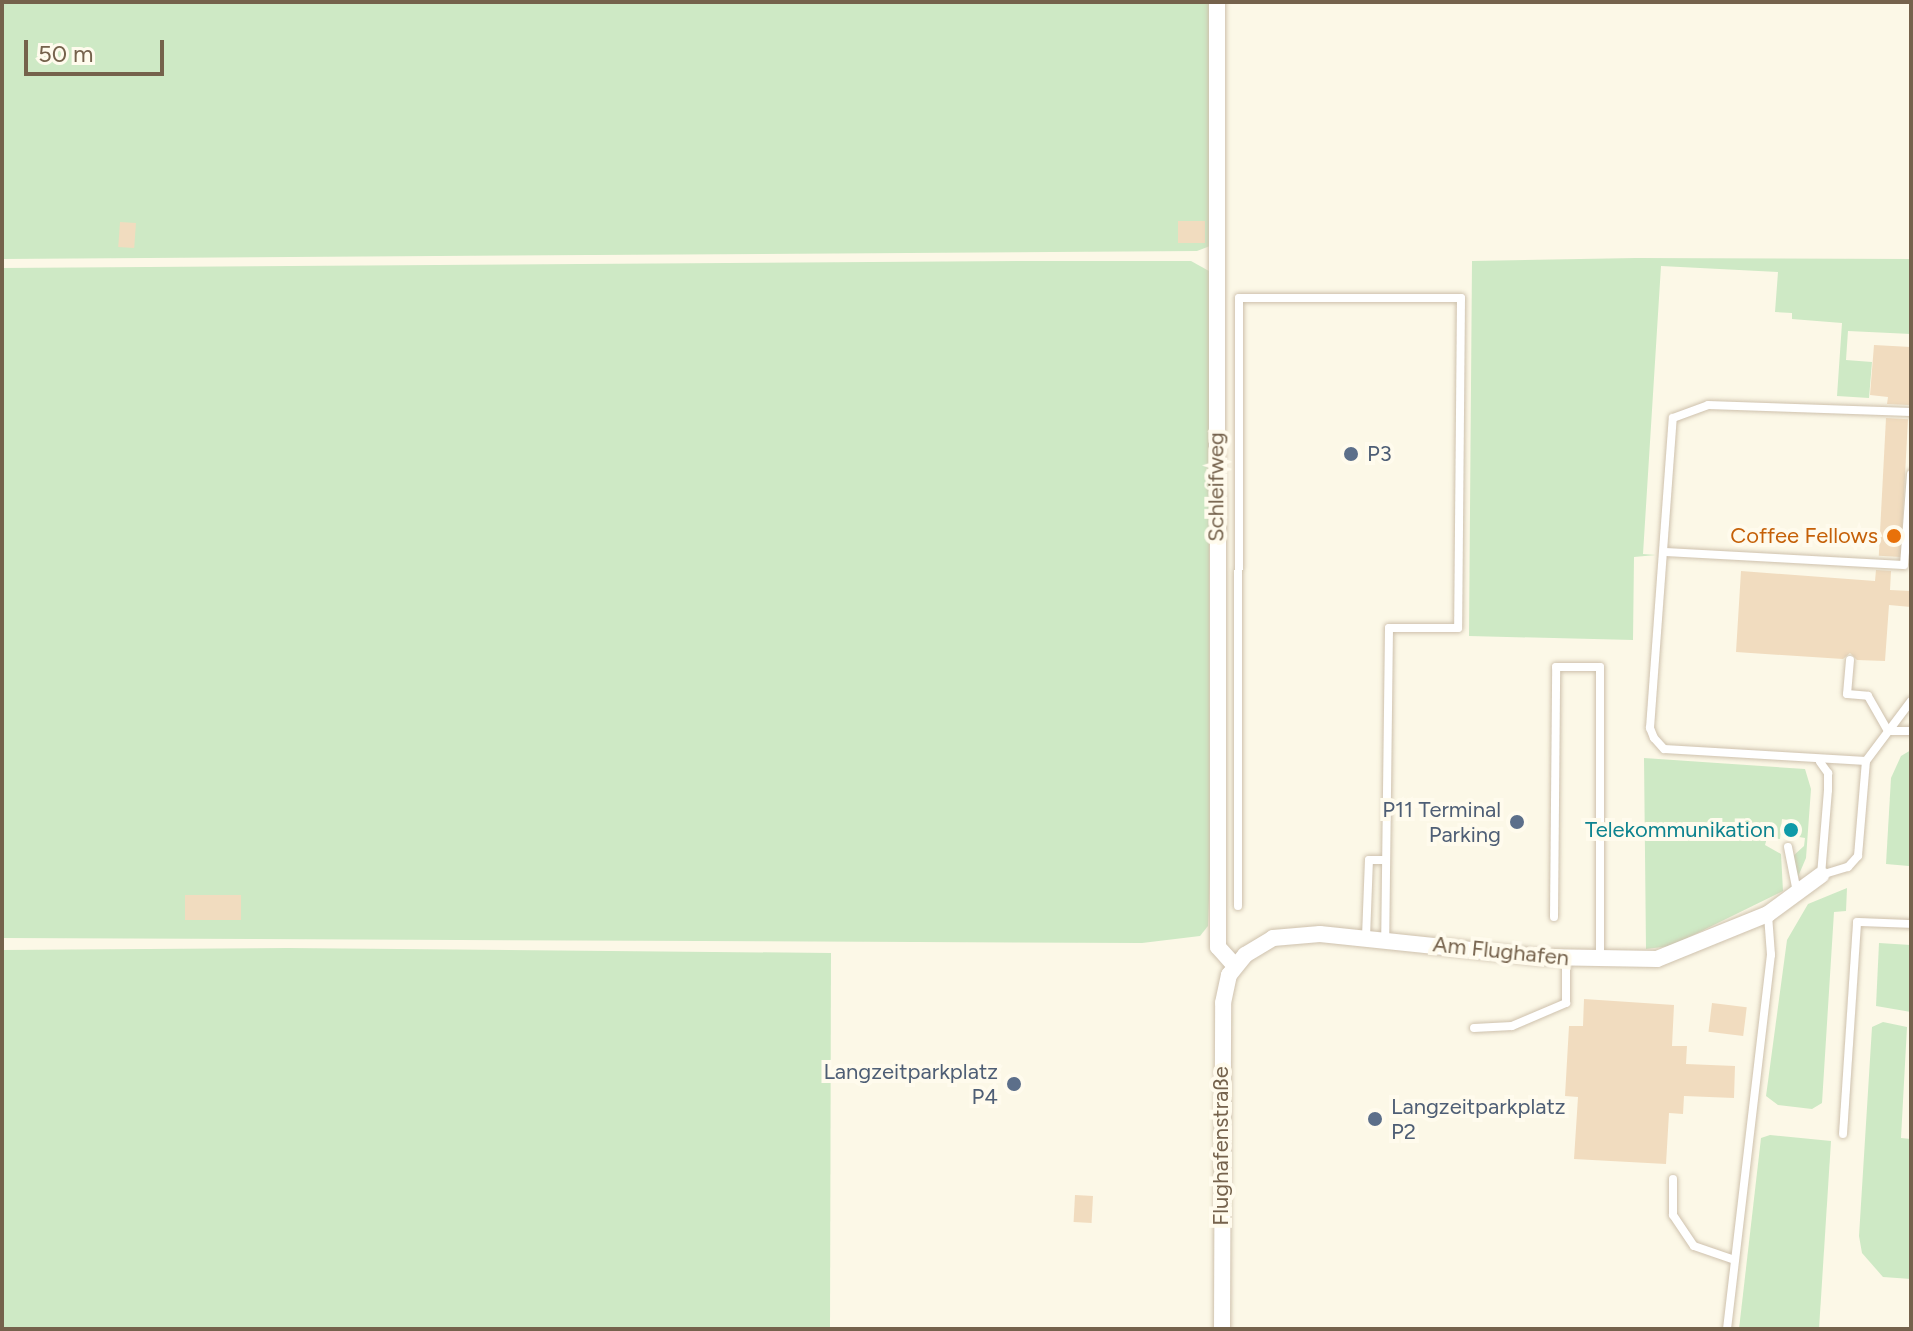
<!DOCTYPE html>
<meta charset="utf-8">
<style>
body{margin:0}
#map{position:relative;width:1913px;height:1331px;overflow:hidden;background:#fcf8e7;font-family:Figtree,sans-serif}
div>[style]{position:absolute}
[style*='--x']{left:calc(var(--x)*1px);top:calc(var(--y)*1px);width:calc(var(--w)*1px);rotate:calc(var(--a)*1deg)}
.green>*{inset:0;background:#cee9c5}
.building>*{inset:0;background:#f1dcbf;transform-origin:0 0}
.roads{filter:drop-shadow(0 0 2px #cec1ad) drop-shadow(0 0 2px #cec1ad)}
.lane>*{height:8px;margin:-4px;padding:0 4px;transform-origin:4px;border-radius:4px;background:#fff}
.street>*{height:16px;margin:-8px;padding:0 8px;transform-origin:8px;border-radius:8px;background:#fff}
.dots>*{width:22px;height:22px;translate:-50% -50%;box-sizing:border-box;border:4px solid #fffbed;border-radius:50%}
span{translate:-50% -50%;white-space:nowrap;text-align:center;line-height:1.15;-webkit-text-stroke:8px #fffbed;paint-order:stroke}
.service-label{font-size:22px;color:#4e5e75}
.left{translate:0 -50%;text-align:left}
.right{translate:-100% -50%;text-align:right}
.street-label{font-size:22px;color:#75624c}
.food-label{font-size:22px;color:#c56008}
.culture-label{font-size:22px;color:#0d838f}
.frame{position:absolute;inset:0;border:4px solid #75624c;pointer-events:none}
.scale{position:absolute;left:24px;top:40px;width:140px;height:36px;box-sizing:border-box;border:4px solid #75624c;border-top:0;padding-left:10px;font-size:24px;line-height:28px;white-space:nowrap;color:#75624c;-webkit-text-stroke:6px #fffbed;paint-order:stroke}
</style>
<div id="map">
<div class="green">
<div style="clip-path:polygon(2px 2px,1211px 2px,1210px 246px,1197px 251px,2px 259px)"></div>
<div style="clip-path:polygon(1636px 258px,1911px 259px,1911px 334px,1848px 331px,1846px 360px,1872px 362px,1869px 398px,1837px 396px,1842px 323px,1792px 319px,1792px 313px,1775px 312px,1778px 272px,1661px 266px,1643px 554px,1656px 555px,1634px 557px,1633px 640px,1469px 636px,1472px 261px)"></div>
<div style="clip-path:polygon(1031px 261px,1191px 261px,1209px 271px,1210px 872px,1208px 926px,1200px 936px,1142px 943px,2px 938px,2px 268px)"></div>
<div style="clip-path:polygon(1911px 750px,1909px 866px,1886px 864px,1891px 778px,1901px 756px)"></div>
<div style="clip-path:polygon(1644px 758px,1805px 769px,1811px 789px,1806px 858px,1797px 879px,1793px 856px,1804px 846px,1805px 838px,1799px 837px,1799px 822px,1782px 819px,1780px 839px,1767px 838px,1765px 845px,1781px 854px,1783px 891px,1671px 946px,1646px 949px)"></div>
<div style="clip-path:polygon(1847px 888px,1846px 911px,1834px 912px,1822px 1103px,1812px 1109px,1778px 1105px,1766px 1096px,1787px 940px,1808px 904px)"></div>
<div style="clip-path:polygon(1879px 943px,1911px 945px,1911px 1012px,1876px 1006px)"></div>
<div style="clip-path:polygon(288px 948px,831px 953px,830px 1329px,2px 1329px,2px 950px)"></div>
<div style="clip-path:polygon(1883px 1022px,1907px 1027px,1901px 1138px,1911px 1139px,1911px 1279px,1883px 1277px,1862px 1253px,1859px 1236px,1872px 1027px)"></div>
<div style="clip-path:polygon(1770px 1135px,1831px 1141px,1819px 1329px,1739px 1329px,1761px 1138px)"></div>
</div>
<div class="building">
<div style="left:1205px;top:221px;width:22px;height:27px;rotate:90deg"></div>
<div style="left:120px;top:222px;width:16px;height:25px;rotate:4deg"></div>
<div style="clip-path:polygon(1874px 345px,1911px 347px,1909px 405px,1887px 404px,1888px 397px,1870px 395px)"></div>
<div style="left:1886px;top:418px;width:22px;height:138px;rotate:3deg"></div>
<div style="clip-path:polygon(1876px 570px,1891px 571px,1890px 590px,1911px 591px,1911px 607px,1889px 605px,1885px 661px,1857px 660px,1850px 653px,1843px 659px,1736px 652px,1741px 571px,1875px 581px)"></div>
<div style="left:241px;top:895px;width:25px;height:56px;rotate:90deg"></div>
<div style="clip-path:polygon(1584px 999px,1674px 1005px,1672px 1046px,1687px 1046px,1686px 1064px,1735px 1066px,1734px 1098px,1684px 1096px,1683px 1114px,1669px 1113px,1666px 1164px,1574px 1159px,1578px 1097px,1565px 1096px,1569px 1026px,1583px 1026px)"></div>
<div style="left:1712px;top:1003px;width:35px;height:29px;rotate:7deg"></div>
<div style="left:1075px;top:1195px;width:18px;height:27px;rotate:3deg"></div>
</div>
<div class="roads">
<div class="lane">
<div style="--x:1665;--y:552;--w:239;--a:3.1"></div>
<div style="--x:1904;--y:565;--w:91;--a:-85.6"></div>
<div style="--x:1850;--y:660;--w:34;--a:95"></div>
<div style="--x:1847;--y:694;--w:21;--a:5"></div>
<div style="--x:1868;--y:696;--w:40;--a:60.3"></div>
<div style="--x:1888;--y:731;--w:23;--a:0"></div>
<div style="--x:1866;--y:761;--w:202;--a:-176.6"></div>
<div style="--x:1664;--y:749;--w:15;--a:-132"></div>
<div style="--x:1654;--y:738;--w:11;--a:-112"></div>
<div style="--x:1650;--y:728;--w:311;--a:-85.8"></div>
<div style="--x:1673;--y:418;--w:37;--a:-20"></div>
<div style="--x:1708;--y:405;--w:203;--a:2"></div>
<div style="--x:1820;--y:762;--w:14;--a:54"></div>
<div style="--x:1828;--y:773;--w:17;--a:90"></div>
<div style="--x:1828;--y:790;--w:85;--a:94.7"></div>
<div style="--x:1821;--y:875;--w:28;--a:-17"></div>
<div style="--x:1848;--y:867;--w:15;--a:-48"></div>
<div style="--x:1858;--y:856;--w:95;--a:-85.2"></div>
<div style="--x:1866;--y:761;--w:75;--a:-53.1"></div>
<div style="--x:1788;--y:847;--w:46;--a:78.7"></div>
<div style="--x:1238;--y:906;--w:608;--a:-89.91"></div>
<div style="--x:1239;--y:298;--w:222;--a:0"></div>
<div style="--x:1461;--y:298;--w:330;--a:90.5"></div>
<div style="--x:1458;--y:628;--w:69;--a:180"></div>
<div style="--x:1389;--y:628;--w:311;--a:90.7"></div>
<div style="--x:1554;--y:917;--w:250;--a:-89.5"></div>
<div style="--x:1556;--y:667;--w:44;--a:0"></div>
<div style="--x:1600;--y:667;--w:292;--a:90"></div>
<div style="--x:1366;--y:937;--w:77;--a:-87.8"></div>
<div style="--x:1369;--y:860;--w:17;--a:0"></div>
<div style="--x:1474;--y:1028;--w:38;--a:-3"></div>
<div style="--x:1512;--y:1026;--w:59;--a:-23.1"></div>
<div style="--x:1566;--y:1003;--w:45;--a:-90"></div>
<div style="--x:1843;--y:1134;--w:212;--a:-86.2"></div>
<div style="--x:1857;--y:922;--w:54;--a:2.1"></div>
<div style="--x:1673;--y:1179;--w:36;--a:90"></div>
<div style="--x:1673;--y:1215;--w:37;--a:56"></div>
<div style="--x:1694;--y:1246;--w:43;--a:18.9"></div>
<div style="--x:1727;--y:1329;--w:377;--a:-83.3"></div>
<div style="--x:1771;--y:955;--w:40;--a:-94.3"></div>
</div>
<div class="street">
<div style="--x:1217;--y:2;--w:945;--a:89.94"></div>
<div style="--x:1218;--y:947;--w:24;--a:48"></div>
<div style="--x:1222;--y:1329;--w:326;--a:-89.8"></div>
<div style="--x:1223;--y:1003;--w:29;--a:-78"></div>
<div style="--x:1229;--y:975;--w:26;--a:-51"></div>
<div style="--x:1245;--y:955;--w:33;--a:-31"></div>
<div style="--x:1273;--y:938;--w:47;--a:-4.9"></div>
<div style="--x:1320;--y:934;--w:221;--a:6"></div>
<div style="--x:1540;--y:957;--w:117;--a:1"></div>
<div style="--x:1657;--y:959;--w:120;--a:-22.1"></div>
<div style="--x:1768;--y:914;--w:66;--a:-36.3"></div>
</div>
</div>
<div class="dots">
<div style="left:1351px;top:454px;background:#5c6f8a"></div>
<div style="left:1894px;top:536px;background:#e8710a"></div>
<div style="left:1517px;top:822px;background:#5c6f8a"></div>
<div style="left:1791px;top:830px;background:#0f9aa8"></div>
<div style="left:1014px;top:1084px;background:#5c6f8a"></div>
<div style="left:1375px;top:1119px;background:#5c6f8a"></div>
</div>
<div class="service-label">
<span class="left" style="left:1367px;top:454px">P3</span>
<span class="right" style="left:1501px;top:822px">P11 Terminal<br>Parking</span>
<span class="right" style="left:998px;top:1084px">Langzeitparkplatz<br>P4</span>
<span class="left" style="left:1391px;top:1119px">Langzeitparkplatz<br>P2</span>
</div>
<div class="street-label">
<span style="left:1216px;top:487px;rotate:-90deg">Schleifweg</span>
<span style="left:1501px;top:951px;rotate:6deg">Am Flughafen</span>
<span style="left:1221px;top:1146px;rotate:-90deg">Flughafenstraße</span>
</div>
<div class="food-label">
<span class="right" style="left:1878px;top:536px">Coffee Fellows</span>
</div>
<div class="culture-label">
<span class="right" style="left:1775px;top:830px">Telekommunikation</span>
</div>
<div class="frame"></div>
<div class="scale">50 m</div>
</div>
